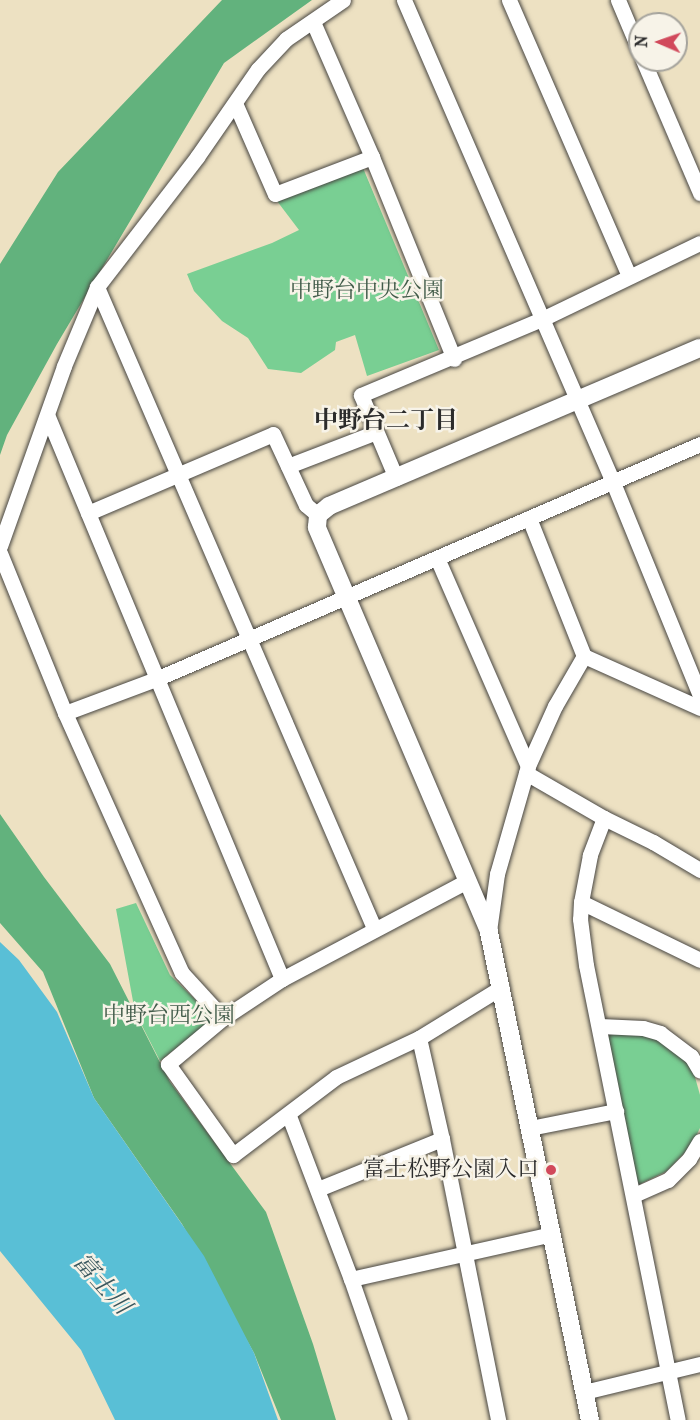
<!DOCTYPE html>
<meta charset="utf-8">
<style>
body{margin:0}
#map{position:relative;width:700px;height:1420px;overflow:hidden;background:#ede1c2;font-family:"IM FELL French Canon","Noto Serif JP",serif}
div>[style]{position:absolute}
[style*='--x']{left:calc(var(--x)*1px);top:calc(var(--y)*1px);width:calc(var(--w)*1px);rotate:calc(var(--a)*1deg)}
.green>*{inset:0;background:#79cf93}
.forest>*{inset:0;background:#62b27d}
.water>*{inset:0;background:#59bfd6}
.roads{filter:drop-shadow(0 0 2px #484642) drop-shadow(0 0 2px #484642)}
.minor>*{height:15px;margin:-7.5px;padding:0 7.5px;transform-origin:7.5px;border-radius:7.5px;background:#fff}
.tertiary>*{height:18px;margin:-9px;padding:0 9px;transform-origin:9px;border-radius:9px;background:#fff}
.dots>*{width:16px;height:16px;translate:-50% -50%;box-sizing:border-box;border:3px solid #f7f3e8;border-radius:50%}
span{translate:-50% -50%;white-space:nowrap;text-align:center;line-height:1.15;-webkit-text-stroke:5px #f7f3e8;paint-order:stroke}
.park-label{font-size:22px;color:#425c4a}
.poi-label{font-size:22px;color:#2b2b2b}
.right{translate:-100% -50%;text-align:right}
.neighbourhood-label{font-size:24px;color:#2b2b2b;font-weight:700}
.water-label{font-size:24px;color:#39575e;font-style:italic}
.north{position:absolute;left:628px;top:12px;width:60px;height:60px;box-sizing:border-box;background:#f7f3e8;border:2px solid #a5a39c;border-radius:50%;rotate:272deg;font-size:16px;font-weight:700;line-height:24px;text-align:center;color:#2b2b2b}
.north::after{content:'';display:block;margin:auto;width:21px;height:27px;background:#d1495b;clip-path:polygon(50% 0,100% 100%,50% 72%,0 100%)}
</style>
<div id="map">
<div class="green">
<div style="clip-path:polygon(363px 168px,439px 350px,367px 376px,355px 335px,336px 342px,335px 350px,301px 373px,268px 369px,248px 338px,222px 321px,194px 291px,187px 274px,272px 243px,299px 230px,277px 201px)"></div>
<div style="clip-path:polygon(136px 903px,170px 975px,214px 1018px,160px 1061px,135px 1012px,116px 909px)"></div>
<div style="clip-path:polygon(607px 1034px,641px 1034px,669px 1044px,691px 1063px,700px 1095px,700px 1128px,691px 1146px,667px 1171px,638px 1185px)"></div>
</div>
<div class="forest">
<div style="clip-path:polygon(222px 0,312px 0,224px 63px,57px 344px,7px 435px,0 455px,0 264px,58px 172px)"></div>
<div style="clip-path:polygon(0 814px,44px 877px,110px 964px,170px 1082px,266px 1212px,313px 1344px,336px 1420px,281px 1420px,254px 1353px,182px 1224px,94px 1098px,43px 972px,0 923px)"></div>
</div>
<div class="water">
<div style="clip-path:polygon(0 942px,19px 960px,57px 1012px,94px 1098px,204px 1256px,254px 1353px,278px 1420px,115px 1420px,81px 1350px,0 1251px)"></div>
</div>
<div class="roads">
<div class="minor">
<div style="--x:404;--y:0;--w:523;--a:66.57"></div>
<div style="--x:612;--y:480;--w:233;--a:67.8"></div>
<div style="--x:509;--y:0;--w:301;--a:66.5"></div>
<div style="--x:618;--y:0;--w:56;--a:67.1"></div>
<div style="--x:313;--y:22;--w:147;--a:66.4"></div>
<div style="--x:372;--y:157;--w:218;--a:67.9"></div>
<div style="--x:643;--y:60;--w:145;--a:66.8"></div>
<div style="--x:235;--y:103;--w:99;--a:66.3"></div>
<div style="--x:275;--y:194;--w:104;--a:-20.9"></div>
<div style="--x:97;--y:287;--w:698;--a:66.63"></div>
<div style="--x:48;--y:417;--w:609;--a:67.39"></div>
<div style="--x:288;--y:466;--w:94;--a:-21.1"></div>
<div style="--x:396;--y:478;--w:90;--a:-112.9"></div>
<div style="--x:361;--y:395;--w:196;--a:-22.8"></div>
<div style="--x:542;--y:319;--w:175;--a:-25.7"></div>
<div style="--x:88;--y:513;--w:201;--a:-23.1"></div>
<div style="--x:273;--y:434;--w:78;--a:65.1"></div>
<div style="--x:306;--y:505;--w:16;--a:40"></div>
<div style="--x:529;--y:518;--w:149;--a:68.3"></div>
<div style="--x:584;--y:656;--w:127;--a:24.1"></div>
<div style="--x:0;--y:546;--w:191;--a:-70.4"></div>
<div style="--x:64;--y:366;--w:86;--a:-67.3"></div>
<div style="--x:97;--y:287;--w:164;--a:-52.4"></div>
<div style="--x:197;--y:157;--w:107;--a:-55.3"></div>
<div style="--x:258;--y:69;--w:41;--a:-47"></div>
<div style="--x:286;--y:39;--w:69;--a:-34.4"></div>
<div style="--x:0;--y:553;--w:173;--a:67.9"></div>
<div style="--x:65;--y:713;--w:285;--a:65.8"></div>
<div style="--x:182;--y:973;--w:61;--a:47.7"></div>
<div style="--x:437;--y:558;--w:227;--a:66.4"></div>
<div style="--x:65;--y:713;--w:97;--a:-20.5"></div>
<div style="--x:156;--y:679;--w:593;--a:-23.36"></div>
<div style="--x:526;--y:773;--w:90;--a:30"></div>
<div style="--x:604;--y:818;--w:55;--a:26.1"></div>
<div style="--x:653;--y:842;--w:55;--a:30.8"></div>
<div style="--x:604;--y:818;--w:40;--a:111"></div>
<div style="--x:590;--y:855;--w:48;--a:100.8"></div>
<div style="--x:581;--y:902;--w:17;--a:93"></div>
<div style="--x:580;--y:919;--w:46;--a:82.6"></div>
<div style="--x:586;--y:965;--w:464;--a:78.6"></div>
<div style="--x:467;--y:881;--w:209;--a:152.1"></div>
<div style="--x:282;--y:979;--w:71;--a:146.5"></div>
<div style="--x:223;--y:1018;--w:72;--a:140.1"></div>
<div style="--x:168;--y:1064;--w:112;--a:54.5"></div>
<div style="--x:233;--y:1155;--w:129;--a:-37.1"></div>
<div style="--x:336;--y:1077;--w:92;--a:-25.2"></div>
<div style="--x:419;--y:1038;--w:97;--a:-31.6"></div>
<div style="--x:581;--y:902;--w:132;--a:26"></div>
<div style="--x:489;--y:931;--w:58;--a:-82"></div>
<div style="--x:497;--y:874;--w:112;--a:-74"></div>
<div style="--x:528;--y:766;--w:66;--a:-65.8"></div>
<div style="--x:555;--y:706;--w:58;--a:-59.9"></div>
<div style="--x:600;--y:1026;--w:43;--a:2.7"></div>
<div style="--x:643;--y:1028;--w:18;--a:16"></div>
<div style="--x:660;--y:1033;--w:39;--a:37"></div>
<div style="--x:691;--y:1056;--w:17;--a:59"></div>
<div style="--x:419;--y:1038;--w:104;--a:77.2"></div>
<div style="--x:442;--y:1139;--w:287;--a:78.7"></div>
<div style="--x:289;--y:1116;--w:174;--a:69.2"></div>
<div style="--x:351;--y:1279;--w:149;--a:70.8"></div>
<div style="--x:530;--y:1128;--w:88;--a:-11.2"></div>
<div style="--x:318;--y:1189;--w:134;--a:-22"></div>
<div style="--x:634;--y:1195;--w:37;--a:-24"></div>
<div style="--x:668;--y:1180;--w:30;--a:-45"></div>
<div style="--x:689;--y:1159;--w:21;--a:-59"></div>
<div style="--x:351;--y:1279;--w:206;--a:-12.6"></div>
<div style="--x:584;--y:1392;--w:119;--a:-13.6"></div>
</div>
<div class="tertiary">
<div style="--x:590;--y:1420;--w:499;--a:-101.7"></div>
<div style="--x:489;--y:931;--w:439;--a:-113.1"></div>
<div style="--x:317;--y:527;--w:12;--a:-85"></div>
<div style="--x:318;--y:515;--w:14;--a:-39"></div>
<div style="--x:329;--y:506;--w:403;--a:-23.1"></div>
</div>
</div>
<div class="dots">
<div style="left:551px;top:1170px;background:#d1495b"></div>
</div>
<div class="park-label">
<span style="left:367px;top:291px">中野台中央公園</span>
<span style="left:169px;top:1016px">中野台西公園</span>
</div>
<div class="poi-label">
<span class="right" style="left:539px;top:1170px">富士松野公園入口</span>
</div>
<div class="neighbourhood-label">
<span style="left:386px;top:421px">中野台二丁目</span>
</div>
<div class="water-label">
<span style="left:102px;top:1284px;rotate:48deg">富士川</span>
</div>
<div class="north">N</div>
</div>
